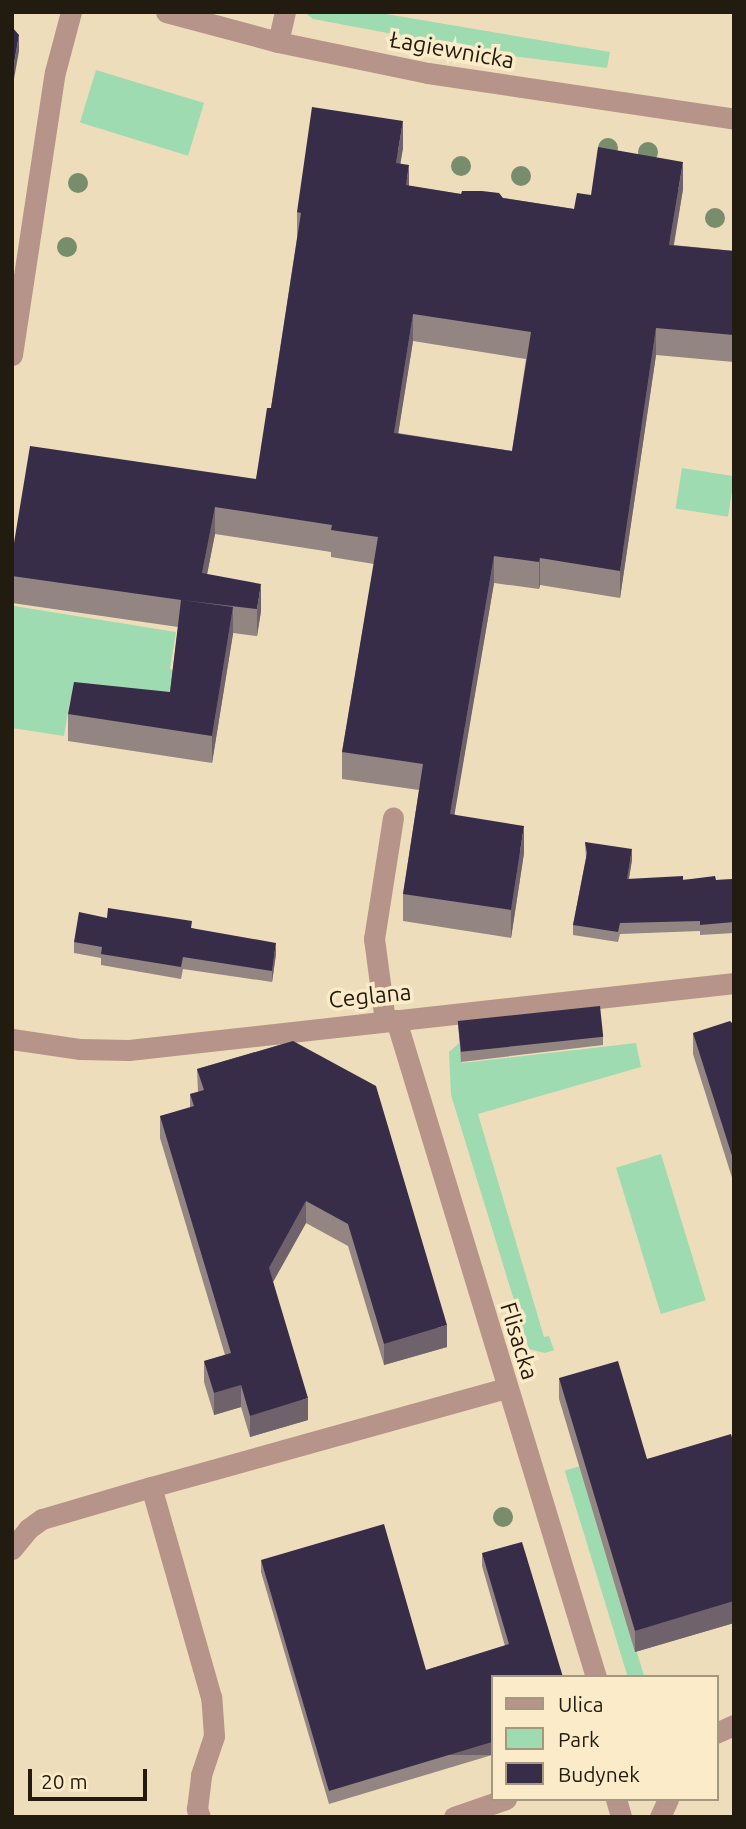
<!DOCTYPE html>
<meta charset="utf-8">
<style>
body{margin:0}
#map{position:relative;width:746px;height:1829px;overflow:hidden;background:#edb;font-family:Ubuntu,sans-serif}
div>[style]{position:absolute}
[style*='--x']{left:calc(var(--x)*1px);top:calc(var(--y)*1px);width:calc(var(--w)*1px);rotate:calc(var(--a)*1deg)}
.green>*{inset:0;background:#9edbb1;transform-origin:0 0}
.minor>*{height:21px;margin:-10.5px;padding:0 10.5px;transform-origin:10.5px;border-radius:10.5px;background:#b6948a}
.trees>*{width:20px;height:20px;margin:-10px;border-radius:50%;background:#788d6c}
.wall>*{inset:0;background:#938582}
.shaded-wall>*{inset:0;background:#6f626a;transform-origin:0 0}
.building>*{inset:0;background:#382d48;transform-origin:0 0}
span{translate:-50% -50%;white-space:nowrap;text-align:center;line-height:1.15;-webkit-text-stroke:7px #fbebc8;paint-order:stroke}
.street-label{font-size:23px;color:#221c10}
.frame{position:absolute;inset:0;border:14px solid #221c10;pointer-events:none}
.legend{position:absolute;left:491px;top:1675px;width:228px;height:126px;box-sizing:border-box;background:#fbebc8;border:2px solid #a4987e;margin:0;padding:9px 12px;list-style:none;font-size:21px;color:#221c10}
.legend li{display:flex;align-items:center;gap:14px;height:35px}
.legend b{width:35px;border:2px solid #a4987e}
.scale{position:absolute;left:28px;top:1769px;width:119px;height:32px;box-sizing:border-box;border:4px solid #221c10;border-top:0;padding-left:9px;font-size:21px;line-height:24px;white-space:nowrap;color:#221c10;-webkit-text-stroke:5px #fbebc8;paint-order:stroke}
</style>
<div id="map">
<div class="green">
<div style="clip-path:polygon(304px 12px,374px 12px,610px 52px,607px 68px,505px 55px,313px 19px)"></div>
<div style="left:96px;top:70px;width:113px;height:55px;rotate:17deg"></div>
<div style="left:682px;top:468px;width:53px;height:41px;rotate:9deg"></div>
<div style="clip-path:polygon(14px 606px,176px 632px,170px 669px,183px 675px,170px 714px,70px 700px,64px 736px,12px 728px)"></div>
<div style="clip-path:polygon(459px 1043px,462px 1063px,636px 1043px,641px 1067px,478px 1114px,544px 1337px,549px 1336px,554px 1350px,545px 1353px,529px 1349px,451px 1095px,449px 1052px)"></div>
<div style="left:661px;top:1154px;width:153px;height:47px;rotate:73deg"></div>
<div style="left:580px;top:1466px;width:220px;height:16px;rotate:73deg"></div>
</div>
<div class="minor">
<div style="--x:166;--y:12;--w:116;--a:15"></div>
<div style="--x:278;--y:42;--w:153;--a:11.7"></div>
<div style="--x:428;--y:73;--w:309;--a:8.5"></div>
<div style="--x:278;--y:42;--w:31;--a:-77"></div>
<div style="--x:12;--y:355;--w:286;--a:-81.4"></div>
<div style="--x:55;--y:72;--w:62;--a:-75.1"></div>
<div style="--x:396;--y:1020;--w:687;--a:73.07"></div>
<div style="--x:385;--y:1021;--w:83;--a:-97.6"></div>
<div style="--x:374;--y:939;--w:123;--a:-81.1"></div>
<div style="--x:12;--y:1039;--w:69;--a:8.4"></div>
<div style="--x:80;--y:1049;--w:49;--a:1.2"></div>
<div style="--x:129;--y:1050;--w:609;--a:-6.32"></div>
<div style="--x:12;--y:1549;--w:26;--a:-51"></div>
<div style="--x:28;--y:1529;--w:17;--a:-36"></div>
<div style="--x:42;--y:1519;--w:114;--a:-16.4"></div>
<div style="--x:716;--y:1733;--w:20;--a:-24"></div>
<div style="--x:616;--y:1799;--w:19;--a:74"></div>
<div style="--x:200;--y:1817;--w:9;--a:-111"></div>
<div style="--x:197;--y:1809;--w:34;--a:-83"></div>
<div style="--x:201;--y:1775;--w:41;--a:-71.6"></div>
<div style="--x:214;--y:1736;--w:39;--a:-94"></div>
<div style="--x:211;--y:1697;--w:218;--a:-105.9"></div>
<div style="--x:151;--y:1487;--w:369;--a:-15.6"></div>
<div style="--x:454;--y:1817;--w:55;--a:-19.1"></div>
<div style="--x:660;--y:1817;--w:20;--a:-66"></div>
</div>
<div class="trees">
<div style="left:608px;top:148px"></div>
<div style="left:648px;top:152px"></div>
<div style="left:461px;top:166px"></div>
<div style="left:521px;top:176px"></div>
<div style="left:78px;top:183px"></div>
<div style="left:715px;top:218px"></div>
<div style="left:67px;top:247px"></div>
<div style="left:503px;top:1517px"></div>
</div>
<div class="wall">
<div style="clip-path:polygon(evenodd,403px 148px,400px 163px,409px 186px,461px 194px,503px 198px,574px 209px,591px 195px,683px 189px,674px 245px,734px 251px,734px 362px,656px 355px,620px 598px,540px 585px,539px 589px,494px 583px,454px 814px,524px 853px,511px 938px,403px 921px,403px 894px,419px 790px,342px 779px,342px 752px,374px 564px,331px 557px,331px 552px,215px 534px,207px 574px,261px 611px,257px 636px,233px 633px,212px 763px,68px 741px,68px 714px,170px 692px,178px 627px,12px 603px,12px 555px,256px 479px,271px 408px,297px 238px,297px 212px,403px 148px,413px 341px,526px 359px,512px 451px,398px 433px,413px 341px)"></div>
<div style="clip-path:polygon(585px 842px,632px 860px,629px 879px,716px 880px,734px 879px,734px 933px,700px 935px,700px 931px,620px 934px,618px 942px,573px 935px,573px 925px,586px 858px)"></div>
<div style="clip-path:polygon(192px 928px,276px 954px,272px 982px,183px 969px,181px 979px,101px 965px,101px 958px,74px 953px,74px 942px)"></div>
<div style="clip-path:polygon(458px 1023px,603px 1037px,603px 1045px,461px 1062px)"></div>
<div style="clip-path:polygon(734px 1025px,734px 1184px,693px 1054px,693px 1033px)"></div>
<div style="clip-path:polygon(293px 1041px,447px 1347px,384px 1365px,348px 1246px,306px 1223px,273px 1282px,308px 1420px,250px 1437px,241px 1407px,214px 1415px,204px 1382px,204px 1361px,225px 1355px,160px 1138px,160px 1116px,190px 1108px,190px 1094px,198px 1092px,197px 1069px)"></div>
<div style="clip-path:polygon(559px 1378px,647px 1459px,734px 1445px,734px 1623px,635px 1652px,559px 1399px)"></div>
<div style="clip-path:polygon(482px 1553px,563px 1677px,492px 1677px,492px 1755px,329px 1804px,261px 1572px,261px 1560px,426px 1670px,505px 1646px,482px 1566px)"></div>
</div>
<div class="shaded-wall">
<div style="clip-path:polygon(19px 35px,19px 51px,12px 90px,12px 75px)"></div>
<div style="clip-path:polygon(403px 121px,403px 148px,396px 190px,396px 163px)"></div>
<div style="clip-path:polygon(683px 162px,683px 189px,669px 272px,669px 245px)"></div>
<div style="clip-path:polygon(409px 165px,409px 192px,406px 185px)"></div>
<div style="clip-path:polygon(413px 314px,413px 341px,394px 460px,394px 433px)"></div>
<div style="clip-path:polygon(656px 328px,656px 355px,620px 598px,620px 571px)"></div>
<div style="clip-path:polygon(215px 507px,215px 534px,202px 600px,202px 573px)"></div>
<div style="clip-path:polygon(494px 556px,494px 583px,450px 841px,450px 814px)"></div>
<div style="clip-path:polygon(540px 558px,540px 585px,539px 589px,539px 562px)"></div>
<div style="clip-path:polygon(261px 584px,261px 611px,257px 636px,257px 609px)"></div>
<div style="clip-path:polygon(233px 607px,233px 634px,212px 763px,212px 736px)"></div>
<div style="clip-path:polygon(524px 826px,524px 853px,511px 938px,511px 910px)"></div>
<div style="clip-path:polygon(632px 849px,632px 860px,627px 889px,627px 879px)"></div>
<div style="clip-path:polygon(276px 943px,276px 954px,272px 982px,272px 971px)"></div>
<div style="clip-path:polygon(306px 1201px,306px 1223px,269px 1289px,269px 1268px)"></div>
<div style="clip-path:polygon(447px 1325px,447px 1347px,384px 1365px,384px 1344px)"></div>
<div style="clip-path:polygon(241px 1385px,241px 1407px,214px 1415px,214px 1393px)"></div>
<div style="clip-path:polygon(308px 1398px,308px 1420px,250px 1437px,250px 1416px)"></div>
<div style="clip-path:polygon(734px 1601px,734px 1623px,635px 1652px,635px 1631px)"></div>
<div style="left:492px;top:1742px;width:13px;height:170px;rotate:90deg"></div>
</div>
<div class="building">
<div style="clip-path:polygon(12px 27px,19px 35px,12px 75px)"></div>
<div style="clip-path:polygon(evenodd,312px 107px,403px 121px,396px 163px,409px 165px,406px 185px,461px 194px,462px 191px,482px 191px,499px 193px,503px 198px,574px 209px,577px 193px,591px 195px,598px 147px,683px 162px,669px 245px,734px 251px,734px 335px,656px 328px,620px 571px,540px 558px,539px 562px,494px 556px,450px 814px,524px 826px,511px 910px,403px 894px,423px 764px,342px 752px,378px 537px,331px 530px,332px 525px,215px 507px,202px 573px,261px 584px,257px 609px,182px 600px,233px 607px,212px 736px,68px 714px,74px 682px,170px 692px,181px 600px,12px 576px,12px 555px,30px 446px,256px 479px,267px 408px,271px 408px,301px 213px,297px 212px,312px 107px,413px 314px,531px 332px,512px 451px,394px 433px,413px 314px)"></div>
<div style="clip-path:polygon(585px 842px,632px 849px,627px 879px,683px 876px,683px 880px,715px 876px,716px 880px,734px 879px,734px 922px,700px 925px,700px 921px,620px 923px,618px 932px,573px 925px,587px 853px)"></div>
<div style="clip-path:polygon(108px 908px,192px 921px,191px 928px,276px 943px,272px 971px,183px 957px,181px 967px,101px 954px,102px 947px,74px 942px,79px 912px,107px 918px)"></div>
<div style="left:600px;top:1006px;width:31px;height:143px;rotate:84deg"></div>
<div style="clip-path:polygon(730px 1021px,734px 1025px,734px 1162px,693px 1033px)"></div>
<div style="clip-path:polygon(293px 1041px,376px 1086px,447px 1325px,384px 1344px,348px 1224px,306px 1201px,269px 1268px,308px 1398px,250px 1416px,241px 1385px,214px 1393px,204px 1361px,231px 1353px,160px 1116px,194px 1106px,190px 1094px,204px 1090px,197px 1069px)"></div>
<div style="clip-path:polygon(618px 1361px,647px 1459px,731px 1434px,734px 1445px,734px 1601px,635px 1631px,559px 1378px)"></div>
<div style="clip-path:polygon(384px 1524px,426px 1670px,509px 1644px,482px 1553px,522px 1542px,563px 1677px,492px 1677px,492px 1742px,329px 1791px,261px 1560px)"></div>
</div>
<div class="street-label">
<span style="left:452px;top:50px;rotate:10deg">Łagiewnicka</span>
<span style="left:370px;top:996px;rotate:-6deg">Ceglana</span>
<span style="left:519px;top:1341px;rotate:73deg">Flisacka</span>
</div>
<div class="frame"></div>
<ul class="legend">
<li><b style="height:9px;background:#b6948a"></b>Ulica</li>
<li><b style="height:19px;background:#9edbb1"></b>Park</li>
<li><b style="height:19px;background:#382d48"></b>Budynek</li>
</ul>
<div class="scale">20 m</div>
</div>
